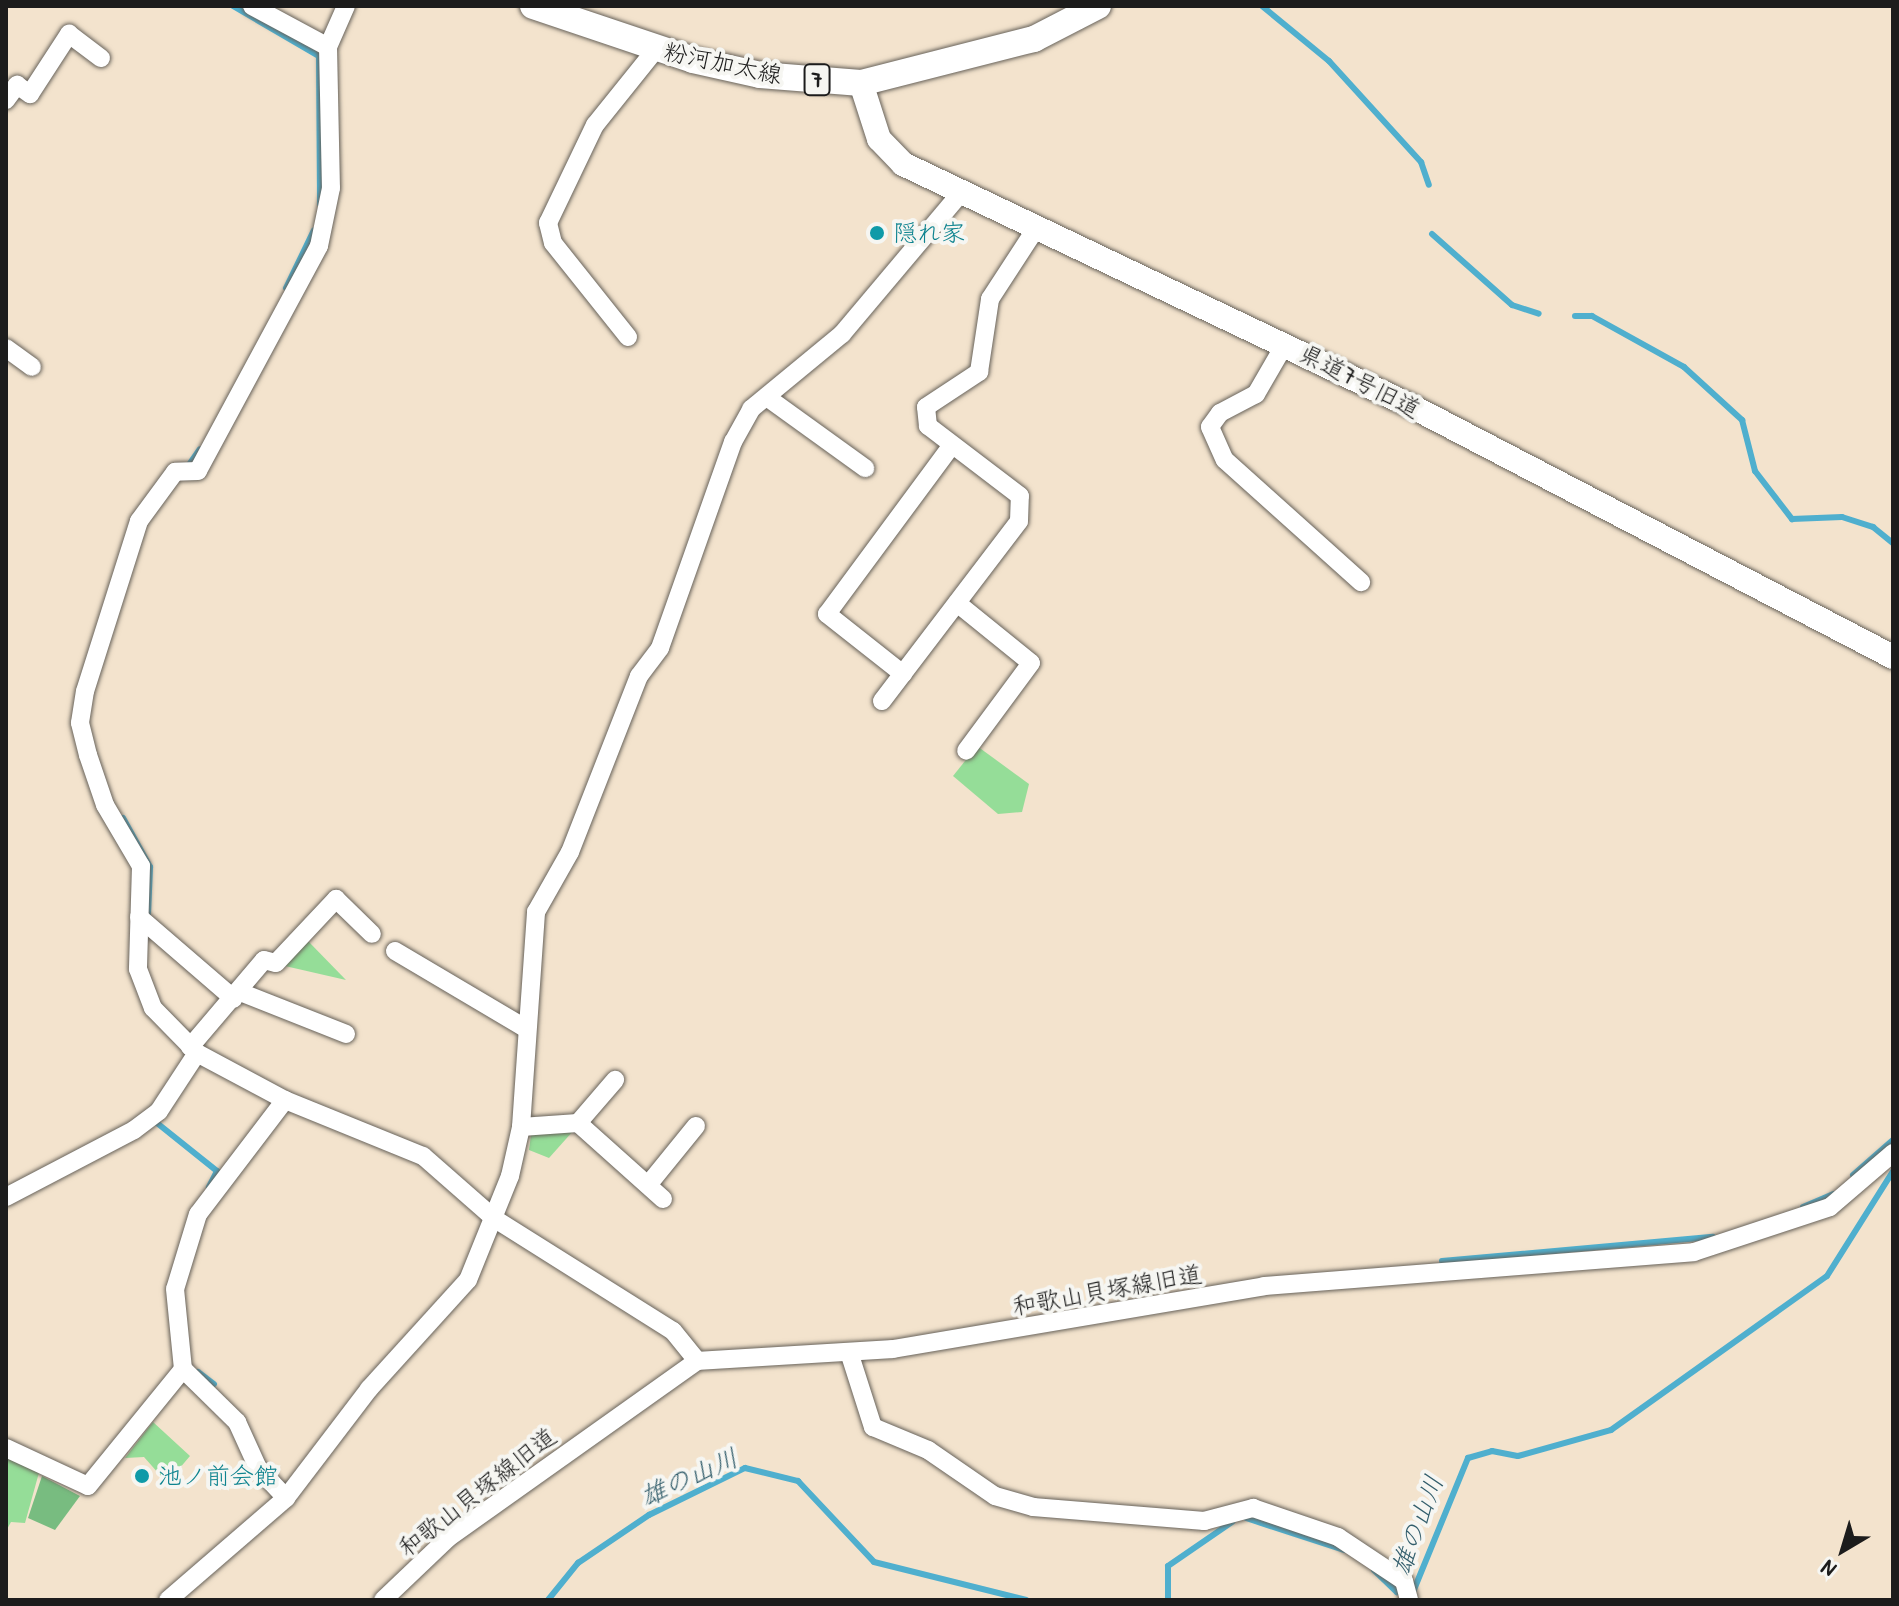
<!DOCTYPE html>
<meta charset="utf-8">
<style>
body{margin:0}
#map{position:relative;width:1899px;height:1606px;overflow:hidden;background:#f3e3cd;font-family:"Patrick Hand","Klee One",sans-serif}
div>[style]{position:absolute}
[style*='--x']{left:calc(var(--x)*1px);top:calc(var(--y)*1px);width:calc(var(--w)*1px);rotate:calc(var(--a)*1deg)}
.green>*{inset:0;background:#95dd98}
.forest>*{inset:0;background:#78bc80}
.stream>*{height:6px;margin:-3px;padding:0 3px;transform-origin:3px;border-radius:3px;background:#4fafce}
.roads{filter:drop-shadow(0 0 2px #67625a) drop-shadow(0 0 2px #67625a)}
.street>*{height:18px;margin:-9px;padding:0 9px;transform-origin:9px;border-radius:9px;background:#fff}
.secondary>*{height:24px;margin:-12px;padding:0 12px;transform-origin:12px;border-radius:12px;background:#fff}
.primary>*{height:26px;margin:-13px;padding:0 13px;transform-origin:13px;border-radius:13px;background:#fff}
.dots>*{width:22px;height:22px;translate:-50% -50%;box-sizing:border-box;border:4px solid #f6f6f2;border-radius:50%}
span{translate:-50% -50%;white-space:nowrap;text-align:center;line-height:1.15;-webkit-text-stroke:8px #f6f6f2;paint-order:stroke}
.shield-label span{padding:2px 6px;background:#f6f6f2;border:2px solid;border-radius:6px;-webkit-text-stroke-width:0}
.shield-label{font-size:22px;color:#1c1c1c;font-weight:700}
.street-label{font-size:24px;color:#1c1c1c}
.culture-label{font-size:24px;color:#0d838f}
.left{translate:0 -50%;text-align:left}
.water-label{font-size:26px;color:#335e6c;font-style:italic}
.frame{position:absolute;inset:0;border:8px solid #1c1c1c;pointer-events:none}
.north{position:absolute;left:1803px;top:1510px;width:80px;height:80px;-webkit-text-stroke:6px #f6f6f2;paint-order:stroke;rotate:218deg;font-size:22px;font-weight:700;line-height:32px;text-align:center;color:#1c1c1c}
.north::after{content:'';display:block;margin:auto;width:28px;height:36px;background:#1c1c1c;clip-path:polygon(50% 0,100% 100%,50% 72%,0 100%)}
</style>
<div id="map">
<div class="green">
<div style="clip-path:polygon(977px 746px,1029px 784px,1022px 812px,998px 814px,953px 776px)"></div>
<div style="clip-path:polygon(308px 941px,346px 980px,285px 966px)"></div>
<div style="clip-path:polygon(574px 1130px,549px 1158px,529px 1150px,531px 1135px)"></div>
<div style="clip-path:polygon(153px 1422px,190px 1456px,167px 1483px,144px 1457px,125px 1458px)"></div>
<div style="clip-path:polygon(6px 1452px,40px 1469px,25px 1523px,11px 1522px,6px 1531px)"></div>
</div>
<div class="forest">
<div style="clip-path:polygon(42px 1476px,80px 1496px,55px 1530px,28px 1518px)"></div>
</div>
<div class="stream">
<div style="--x:233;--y:6;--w:99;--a:30.2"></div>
<div style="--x:319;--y:56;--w:148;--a:89.6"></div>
<div style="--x:1262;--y:6;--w:87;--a:39.4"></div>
<div style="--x:1329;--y:61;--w:137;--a:47.7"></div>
<div style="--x:1421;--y:162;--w:24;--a:71"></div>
<div style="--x:1432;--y:234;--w:107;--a:41.6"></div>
<div style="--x:1512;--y:305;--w:28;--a:18"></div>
<div style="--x:286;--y:288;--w:64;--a:-64.2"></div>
<div style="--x:1575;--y:316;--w:17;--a:0"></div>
<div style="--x:1592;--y:316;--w:105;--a:29"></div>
<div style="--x:1684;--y:367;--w:79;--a:42.4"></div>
<div style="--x:1742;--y:420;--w:53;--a:75.7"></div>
<div style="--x:1755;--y:471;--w:61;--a:52.4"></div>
<div style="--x:1792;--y:519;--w:50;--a:-2.3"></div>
<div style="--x:1842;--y:517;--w:33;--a:18"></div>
<div style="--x:1873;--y:527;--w:26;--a:39"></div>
<div style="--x:186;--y:469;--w:24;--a:-55"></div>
<div style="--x:123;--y:818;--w:56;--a:61.1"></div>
<div style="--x:150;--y:867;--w:48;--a:92.4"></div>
<div style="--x:152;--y:1119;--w:83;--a:38.7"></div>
<div style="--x:217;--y:1171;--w:18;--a:117"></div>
<div style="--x:1853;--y:1175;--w:53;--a:-41.2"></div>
<div style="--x:1803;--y:1207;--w:33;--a:-23"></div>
<div style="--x:1442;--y:1261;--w:272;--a:-5.1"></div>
<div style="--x:198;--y:1372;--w:20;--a:37"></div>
<div style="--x:1246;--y:1518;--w:103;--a:18.1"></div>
<div style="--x:1374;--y:1570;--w:32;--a:44"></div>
<div style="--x:1397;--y:1592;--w:16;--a:0"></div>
<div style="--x:1413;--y:1592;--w:145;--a:-67.7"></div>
<div style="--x:1468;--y:1458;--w:25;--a:-16"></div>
<div style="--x:1492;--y:1451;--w:26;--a:11"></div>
<div style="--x:1518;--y:1456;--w:97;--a:-15.6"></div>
<div style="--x:1611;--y:1430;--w:265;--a:-35.5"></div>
<div style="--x:1827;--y:1276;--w:124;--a:-57.8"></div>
<div style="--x:548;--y:1600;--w:48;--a:-51"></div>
<div style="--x:578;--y:1563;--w:86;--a:-34.1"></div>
<div style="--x:649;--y:1515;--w:107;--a:-26.1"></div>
<div style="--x:745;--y:1468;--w:55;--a:13.8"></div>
<div style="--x:798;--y:1481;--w:111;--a:46.8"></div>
<div style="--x:874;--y:1562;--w:157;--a:14"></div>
<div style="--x:1168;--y:1600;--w:34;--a:-90"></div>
<div style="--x:1168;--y:1566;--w:78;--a:-34.5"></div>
</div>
<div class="roads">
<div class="street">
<div style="--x:252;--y:6;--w:86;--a:28.3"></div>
<div style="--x:346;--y:6;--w:45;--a:113.7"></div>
<div style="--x:328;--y:47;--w:141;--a:88.8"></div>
<div style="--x:331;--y:188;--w:59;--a:101.7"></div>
<div style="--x:319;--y:246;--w:255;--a:118.3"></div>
<div style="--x:198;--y:471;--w:23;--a:178"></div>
<div style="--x:175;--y:472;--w:61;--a:126.3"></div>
<div style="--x:139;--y:521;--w:178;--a:107.6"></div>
<div style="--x:85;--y:691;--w:32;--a:99"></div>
<div style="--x:80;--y:723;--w:33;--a:76"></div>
<div style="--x:88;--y:755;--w:53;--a:71.2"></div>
<div style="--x:105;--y:805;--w:71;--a:59.5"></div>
<div style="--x:141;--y:866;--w:103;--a:91.7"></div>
<div style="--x:138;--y:969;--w:42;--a:69"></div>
<div style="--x:153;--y:1008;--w:63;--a:45.6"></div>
<div style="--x:197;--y:1053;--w:100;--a:28.1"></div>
<div style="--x:285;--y:1100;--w:149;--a:22.1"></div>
<div style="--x:423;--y:1156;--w:96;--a:41.2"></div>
<div style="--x:495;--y:1219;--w:210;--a:32.2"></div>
<div style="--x:673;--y:1331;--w:38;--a:51"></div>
<div style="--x:6;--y:100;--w:19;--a:-54"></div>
<div style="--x:17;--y:85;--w:16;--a:35"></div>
<div style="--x:30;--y:94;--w:72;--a:-57"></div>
<div style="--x:69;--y:34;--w:40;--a:37"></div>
<div style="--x:628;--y:337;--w:120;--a:-128.6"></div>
<div style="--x:553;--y:243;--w:21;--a:-104"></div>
<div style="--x:548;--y:223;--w:109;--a:-64.4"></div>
<div style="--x:595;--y:125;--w:97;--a:-51.2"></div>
<div style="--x:1285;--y:344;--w:58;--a:120.1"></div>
<div style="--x:1256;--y:394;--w:41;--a:152.2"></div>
<div style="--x:1220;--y:413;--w:17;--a:126"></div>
<div style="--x:1210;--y:427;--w:36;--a:66"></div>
<div style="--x:1225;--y:460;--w:183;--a:41.9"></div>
<div style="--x:6;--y:348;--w:32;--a:36"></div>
<div style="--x:768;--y:398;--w:120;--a:35.8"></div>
<div style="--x:957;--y:603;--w:95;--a:39"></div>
<div style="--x:1031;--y:663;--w:109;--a:126.5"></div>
<div style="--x:903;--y:674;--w:97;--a:-141.7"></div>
<div style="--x:827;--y:614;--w:210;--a:-53.5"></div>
<div style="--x:882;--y:701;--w:226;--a:-52.7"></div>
<div style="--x:1019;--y:521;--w:25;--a:-88"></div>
<div style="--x:1020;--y:496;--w:116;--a:-142.7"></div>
<div style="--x:928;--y:426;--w:19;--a:-96"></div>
<div style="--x:926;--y:407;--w:64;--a:-33.4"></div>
<div style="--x:979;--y:372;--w:74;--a:-81.4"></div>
<div style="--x:990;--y:299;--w:86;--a:-56.9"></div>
<div style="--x:139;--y:917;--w:125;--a:40.8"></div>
<div style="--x:395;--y:951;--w:153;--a:30.6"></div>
<div style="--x:240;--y:992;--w:114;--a:21.6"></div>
<div style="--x:190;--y:1047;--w:114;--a:-49.6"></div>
<div style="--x:264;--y:960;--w:12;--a:14"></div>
<div style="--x:276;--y:963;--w:88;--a:-46.8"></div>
<div style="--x:336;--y:899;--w:50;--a:44.2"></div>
<div style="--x:285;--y:1100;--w:143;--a:127.3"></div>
<div style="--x:198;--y:1214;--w:78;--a:107"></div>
<div style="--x:175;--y:1289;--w:80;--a:84.3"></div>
<div style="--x:183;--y:1369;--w:76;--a:44.5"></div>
<div style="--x:237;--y:1422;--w:51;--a:65.5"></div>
<div style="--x:258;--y:1468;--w:41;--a:47"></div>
<div style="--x:578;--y:1123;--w:57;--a:-49.3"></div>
<div style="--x:521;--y:1127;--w:57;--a:-4"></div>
<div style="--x:578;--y:1123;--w:114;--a:41.8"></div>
<div style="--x:648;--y:1185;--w:76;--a:-50.9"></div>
<div style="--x:6;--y:1197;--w:144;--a:-27.6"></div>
<div style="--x:134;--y:1130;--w:31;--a:-37"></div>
<div style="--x:159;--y:1111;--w:69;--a:-56.8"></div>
<div style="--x:849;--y:1352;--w:79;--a:72.3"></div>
<div style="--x:873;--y:1427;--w:60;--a:22.7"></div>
<div style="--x:928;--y:1450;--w:81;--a:34.5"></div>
<div style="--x:995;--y:1496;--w:40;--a:16"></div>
<div style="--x:1033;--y:1507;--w:172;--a:4.7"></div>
<div style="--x:1204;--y:1521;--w:51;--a:-14.9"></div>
<div style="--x:1253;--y:1508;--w:90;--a:18.8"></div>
<div style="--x:1338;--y:1537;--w:79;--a:33.7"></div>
<div style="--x:1404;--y:1581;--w:20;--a:75"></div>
<div style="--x:6;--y:1448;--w:90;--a:24.9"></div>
<div style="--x:88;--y:1486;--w:151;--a:-50.9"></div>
<div style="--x:168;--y:1600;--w:156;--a:-40.8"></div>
<div style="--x:286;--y:1498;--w:137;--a:-52.7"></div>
<div style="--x:369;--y:1389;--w:147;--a:-47.8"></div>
<div style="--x:468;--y:1280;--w:112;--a:-68"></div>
<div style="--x:510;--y:1176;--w:50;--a:-77.3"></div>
<div style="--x:521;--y:1127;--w:216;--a:-86"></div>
<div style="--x:536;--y:912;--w:69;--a:-60.5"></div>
<div style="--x:570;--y:852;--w:189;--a:-68.6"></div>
<div style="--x:639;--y:676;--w:35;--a:-53"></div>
<div style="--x:660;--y:648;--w:219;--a:-70.5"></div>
<div style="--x:733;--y:442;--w:38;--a:-61"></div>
<div style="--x:751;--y:409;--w:118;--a:-39.5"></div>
<div style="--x:842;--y:334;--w:183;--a:-49.9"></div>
<div style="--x:383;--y:1600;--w:90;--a:-43.6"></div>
<div style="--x:448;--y:1538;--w:305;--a:-35.4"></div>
<div style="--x:697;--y:1361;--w:196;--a:-3.5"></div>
<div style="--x:893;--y:1349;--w:376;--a:-9.6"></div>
<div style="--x:1264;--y:1286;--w:431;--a:-4.5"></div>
<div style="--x:1694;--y:1252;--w:143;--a:-18.3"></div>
<div style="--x:1830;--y:1207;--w:83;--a:-40.6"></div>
</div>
<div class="secondary">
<div style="--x:861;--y:83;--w:59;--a:72.2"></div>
<div style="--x:879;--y:139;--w:35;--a:46"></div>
<div style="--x:903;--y:164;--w:563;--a:25.47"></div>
<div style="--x:1411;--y:406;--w:543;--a:27.51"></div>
</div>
<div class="primary">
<div style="--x:533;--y:6;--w:169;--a:18.6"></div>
<div style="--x:693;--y:60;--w:69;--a:12.6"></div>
<div style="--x:760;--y:75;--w:101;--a:4.5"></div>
<div style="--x:861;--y:83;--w:179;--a:-14.3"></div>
<div style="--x:1034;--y:39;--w:72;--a:-27.3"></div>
</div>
</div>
<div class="dots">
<div style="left:877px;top:233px;background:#0f9aa8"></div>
<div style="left:142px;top:1476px;background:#0f9aa8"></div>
</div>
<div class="shield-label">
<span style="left:817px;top:80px">7</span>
</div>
<div class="street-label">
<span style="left:723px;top:63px;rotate:12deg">粉河加太線</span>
<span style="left:1360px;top:381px;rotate:27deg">県道7号旧道</span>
<span style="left:1107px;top:1290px;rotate:-10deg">和歌山貝塚線旧道</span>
<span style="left:477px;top:1492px;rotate:-38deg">和歌山貝塚線旧道</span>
</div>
<div class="culture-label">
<span class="left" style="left:893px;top:233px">隠れ家</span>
<span class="left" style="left:158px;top:1476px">池ノ前会館</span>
</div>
<div class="water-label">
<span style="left:689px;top:1477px;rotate:-24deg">雄の山川</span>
<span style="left:1417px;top:1525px;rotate:-70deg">雄の山川</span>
</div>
<div class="frame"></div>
<div class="north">N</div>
</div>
